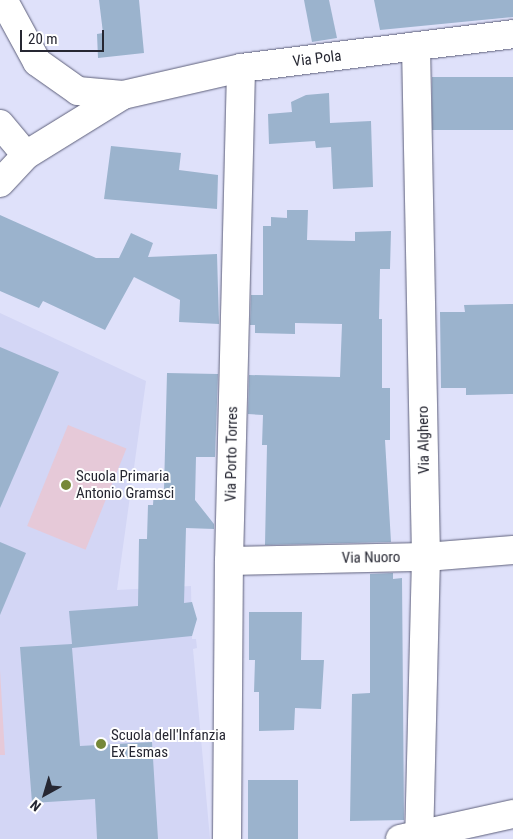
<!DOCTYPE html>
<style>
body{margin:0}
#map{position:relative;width:513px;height:839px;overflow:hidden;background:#dfe1fa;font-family:"Roboto Condensed",sans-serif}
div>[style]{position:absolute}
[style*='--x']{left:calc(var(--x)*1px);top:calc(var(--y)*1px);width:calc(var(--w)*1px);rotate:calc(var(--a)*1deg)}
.built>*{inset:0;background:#d3d6f5}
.green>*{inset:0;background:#e6c9d8;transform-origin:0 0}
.building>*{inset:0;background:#9bb3cd;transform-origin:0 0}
.roads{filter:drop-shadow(0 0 1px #5e607b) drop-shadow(0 0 1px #5e607b)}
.minor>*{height:28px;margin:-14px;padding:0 14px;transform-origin:14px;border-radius:14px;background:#fff}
.dots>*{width:14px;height:14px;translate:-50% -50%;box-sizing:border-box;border:2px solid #fff;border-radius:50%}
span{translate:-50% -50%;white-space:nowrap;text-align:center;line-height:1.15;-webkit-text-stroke:4px #fff;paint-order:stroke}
.street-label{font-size:15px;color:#262732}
.poi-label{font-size:15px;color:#262732}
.left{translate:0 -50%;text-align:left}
.north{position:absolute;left:20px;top:769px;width:50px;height:50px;-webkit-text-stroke:4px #fff;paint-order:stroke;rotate:219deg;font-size:14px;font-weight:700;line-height:20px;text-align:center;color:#262732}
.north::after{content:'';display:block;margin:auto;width:18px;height:22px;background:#262732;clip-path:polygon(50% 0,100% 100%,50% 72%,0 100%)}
.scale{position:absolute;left:20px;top:30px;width:84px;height:22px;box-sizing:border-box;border:2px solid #262732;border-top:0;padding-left:6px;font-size:15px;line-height:18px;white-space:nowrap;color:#262732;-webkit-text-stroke:4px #fff;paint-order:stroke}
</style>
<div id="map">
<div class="built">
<div style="clip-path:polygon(0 313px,146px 381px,117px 590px,191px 586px,192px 639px,196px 639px,197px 648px,193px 649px,210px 839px,0 839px)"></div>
</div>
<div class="green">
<div style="left:68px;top:425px;width:63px;height:109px;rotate:22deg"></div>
<div style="clip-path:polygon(0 670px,5px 755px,0 755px)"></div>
</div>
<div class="building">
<div style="clip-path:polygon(99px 0,139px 0,144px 53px,98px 58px,97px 34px,103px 33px)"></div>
<div style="clip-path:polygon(304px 0,329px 0,337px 38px,312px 42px)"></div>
<div style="clip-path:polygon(374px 0,513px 0,513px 17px,380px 30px)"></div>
<div style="left:513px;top:77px;width:53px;height:81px;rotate:90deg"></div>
<div style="clip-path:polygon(329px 93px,330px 123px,371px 121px,373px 187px,333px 189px,331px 147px,316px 148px,315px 141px,269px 144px,268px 114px,292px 112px,291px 102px,306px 95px)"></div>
<div style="clip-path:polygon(111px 146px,181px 153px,179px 170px,218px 175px,217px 209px,104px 199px)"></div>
<div style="clip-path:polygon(287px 210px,308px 210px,307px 240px,355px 241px,355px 232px,391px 231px,390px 269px,380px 269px,379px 319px,382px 319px,382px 388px,390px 388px,390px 440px,385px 440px,391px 542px,265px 545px,267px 445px,262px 445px,263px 415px,248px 414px,249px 375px,340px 377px,342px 324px,295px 323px,295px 334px,255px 333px,255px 325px,250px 325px,251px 295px,263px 295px,263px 226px,271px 226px,271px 217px,287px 218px)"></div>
<div style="clip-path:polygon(0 215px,96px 258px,119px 258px,131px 233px,153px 243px,148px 257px,217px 254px,219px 324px,179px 322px,180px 300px,134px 277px,105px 330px,43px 301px,39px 308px,0 291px)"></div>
<div style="clip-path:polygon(513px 304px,513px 394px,466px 395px,466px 388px,441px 388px,440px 312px,465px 312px,464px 305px)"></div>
<div style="clip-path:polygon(0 347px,59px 372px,0 508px)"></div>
<div style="clip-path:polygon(167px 373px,218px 374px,215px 457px,196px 457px,195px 500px,214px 524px,214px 529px,186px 528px,184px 603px,192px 602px,197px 619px,192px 636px,72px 648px,80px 746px,152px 742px,158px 839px,97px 839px,95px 799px,32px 803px,20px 647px,72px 644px,69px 611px,138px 606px,139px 539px,147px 539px,148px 505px,153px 505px,154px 489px,164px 489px)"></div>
<div style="clip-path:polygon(0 542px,26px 553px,0 615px)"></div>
<div style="clip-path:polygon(393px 573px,393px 579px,402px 578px,404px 820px,350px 821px,352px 694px,370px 693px,370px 574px)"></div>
<div style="clip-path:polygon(249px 612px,302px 612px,301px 660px,324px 660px,321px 709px,295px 708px,294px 730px,259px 731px,259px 692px,254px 692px,255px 660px,249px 660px)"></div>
<div style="left:248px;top:780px;width:50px;height:59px"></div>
</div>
<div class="roads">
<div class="minor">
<div style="--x:5;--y:3;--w:67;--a:61.5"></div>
<div style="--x:37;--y:62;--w:50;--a:35.3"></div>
<div style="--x:78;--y:91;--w:45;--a:5.1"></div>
<div style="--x:416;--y:46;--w:511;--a:88.88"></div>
<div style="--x:426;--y:557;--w:278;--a:91.4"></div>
<div style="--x:0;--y:124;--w:40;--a:50"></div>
<div style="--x:0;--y:183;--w:38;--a:-47"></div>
<div style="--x:26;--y:155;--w:114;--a:-31.7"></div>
<div style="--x:123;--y:95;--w:121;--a:-12.9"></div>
<div style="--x:241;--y:68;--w:274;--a:-7.1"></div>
<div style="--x:229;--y:561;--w:197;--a:-1.2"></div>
<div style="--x:426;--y:557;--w:87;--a:-4.6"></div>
<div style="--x:227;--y:839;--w:278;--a:-89.6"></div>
<div style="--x:229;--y:561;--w:493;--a:-88.6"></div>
<div style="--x:400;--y:839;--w:116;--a:-12.5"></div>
</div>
</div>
<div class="dots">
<div style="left:66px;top:485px;background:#768838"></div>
<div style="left:101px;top:744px;background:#768838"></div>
</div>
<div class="street-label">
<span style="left:317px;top:59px;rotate:-7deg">Via Pola</span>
<span style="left:424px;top:440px;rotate:-91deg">Via Alghero</span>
<span style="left:232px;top:454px;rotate:-89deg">Via Porto Torres</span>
<span style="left:371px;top:558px;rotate:-1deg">Via Nuoro</span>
</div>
<div class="poi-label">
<span class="left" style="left:76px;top:485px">Scuola Primaria<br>Antonio Gramsci</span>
<span class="left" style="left:111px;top:744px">Scuola dell'Infanzia<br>Ex Esmas</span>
</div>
<div class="north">N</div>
<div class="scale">20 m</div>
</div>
